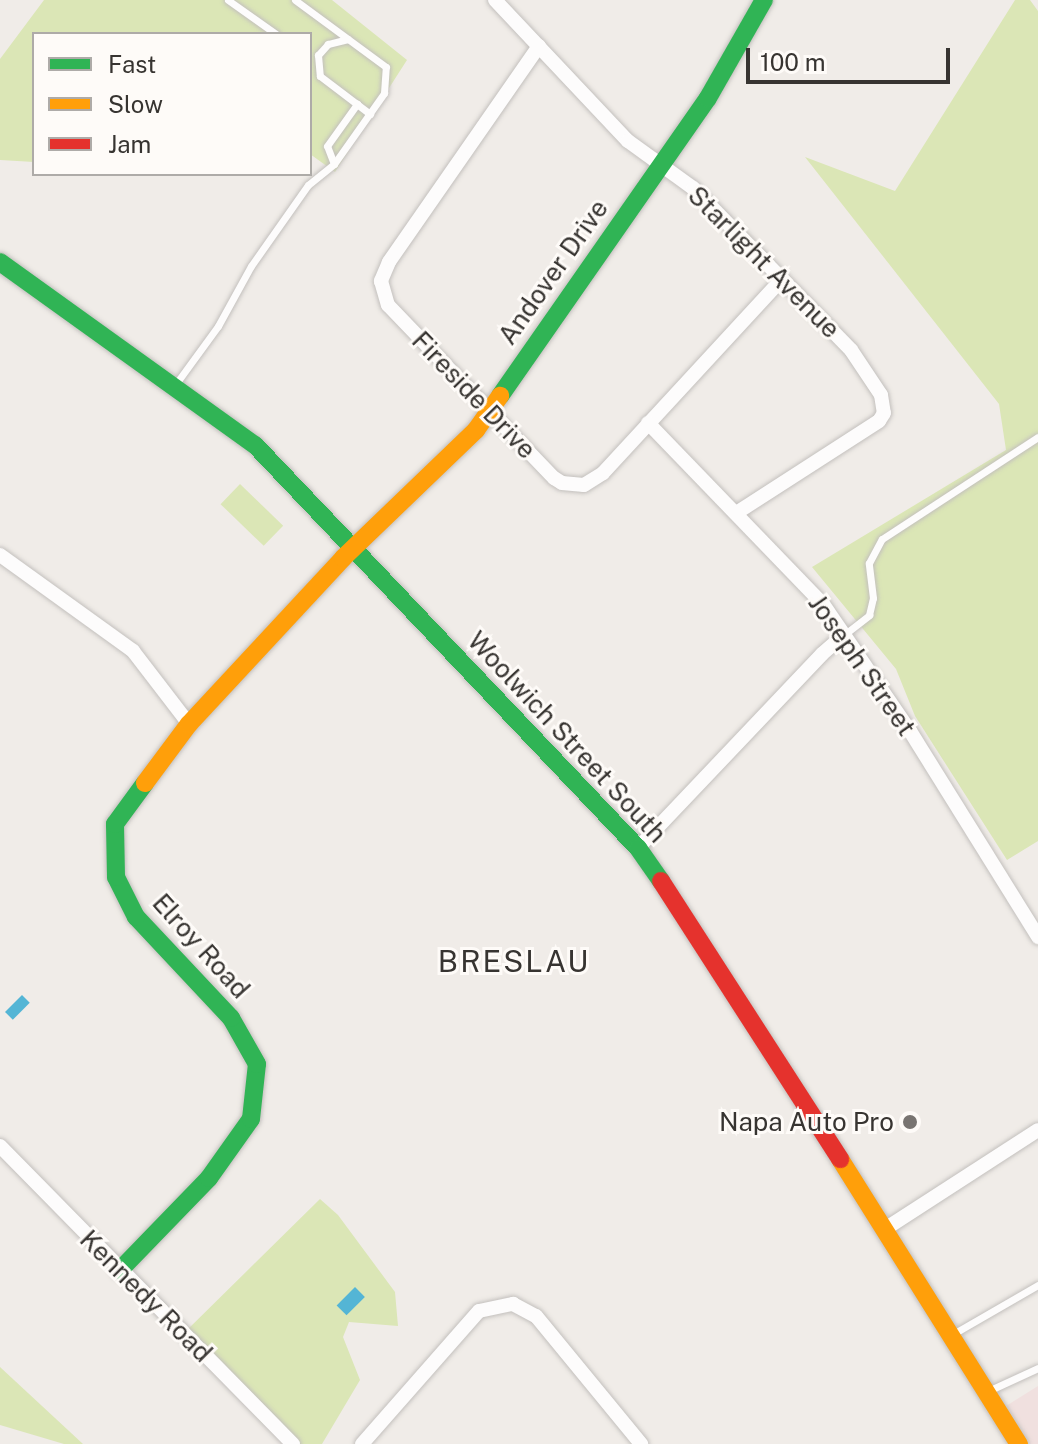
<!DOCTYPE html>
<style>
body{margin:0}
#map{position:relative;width:1038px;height:1444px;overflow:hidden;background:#f0ece8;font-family:"Public Sans",sans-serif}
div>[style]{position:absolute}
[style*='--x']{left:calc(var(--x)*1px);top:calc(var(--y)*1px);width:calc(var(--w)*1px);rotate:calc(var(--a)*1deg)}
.commercial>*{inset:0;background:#f0e0df}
.green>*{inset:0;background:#dbe6b6;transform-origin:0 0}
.water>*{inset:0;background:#54b5d5;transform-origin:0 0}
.roads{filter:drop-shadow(0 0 2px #c3c0bd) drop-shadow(0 0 2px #c3c0bd)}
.lane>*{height:7px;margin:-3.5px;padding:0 3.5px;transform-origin:3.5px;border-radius:3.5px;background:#fdfcfc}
.street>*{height:14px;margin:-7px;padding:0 7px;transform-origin:7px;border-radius:7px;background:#fdfcfc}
.fast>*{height:18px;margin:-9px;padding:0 9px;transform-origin:9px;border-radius:9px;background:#30b455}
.slow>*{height:18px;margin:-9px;padding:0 9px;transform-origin:9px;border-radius:9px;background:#ff9f0a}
.jam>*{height:18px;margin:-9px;padding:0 9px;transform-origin:9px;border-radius:9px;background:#e5322d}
.dots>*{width:22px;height:22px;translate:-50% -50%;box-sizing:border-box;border:4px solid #fefbf8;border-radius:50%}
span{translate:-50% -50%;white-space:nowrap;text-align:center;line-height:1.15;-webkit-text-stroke:6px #fefbf8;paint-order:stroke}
.street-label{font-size:26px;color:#373431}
.poi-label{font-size:26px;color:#373431}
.right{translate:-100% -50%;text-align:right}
.quarter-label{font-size:30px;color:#373431;letter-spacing:2px}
.legend{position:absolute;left:32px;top:32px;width:280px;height:144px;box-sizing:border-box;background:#fefbf8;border:2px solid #aeaba8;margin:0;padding:10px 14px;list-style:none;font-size:24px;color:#373431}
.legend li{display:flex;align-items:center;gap:16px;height:40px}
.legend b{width:40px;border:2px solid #aeaba8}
.scale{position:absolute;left:746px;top:48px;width:204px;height:36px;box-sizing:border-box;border:4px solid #373431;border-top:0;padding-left:10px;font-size:24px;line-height:28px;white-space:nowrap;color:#373431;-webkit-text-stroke:6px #fefbf8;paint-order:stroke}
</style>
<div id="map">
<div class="commercial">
<div style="clip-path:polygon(1038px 1386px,1038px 1444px,1030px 1444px,1006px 1406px)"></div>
</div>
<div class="green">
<div style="clip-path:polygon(44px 0,332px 0,407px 60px,335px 172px,310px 154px,310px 34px,34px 34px,34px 162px,0 160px,0 59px)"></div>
<div style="clip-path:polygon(1015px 0,1030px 0,1038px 11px,1038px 841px,1007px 860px,915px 716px,896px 669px,812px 567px,1006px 450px,999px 404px,805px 157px,895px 191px)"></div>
<div style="left:240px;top:484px;width:60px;height:28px;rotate:44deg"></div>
<div style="clip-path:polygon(320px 1199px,338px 1215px,395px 1292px,398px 1326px,349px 1322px,343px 1337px,360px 1380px,322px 1444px,300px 1444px,262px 1423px,184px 1333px)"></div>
<div style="clip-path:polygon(0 1367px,83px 1444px,64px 1444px,0 1425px)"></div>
</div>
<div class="water">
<div style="left:22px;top:995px;width:11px;height:24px;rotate:45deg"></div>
<div style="left:355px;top:1287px;width:14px;height:26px;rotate:45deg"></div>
</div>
<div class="roads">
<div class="lane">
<div style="--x:228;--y:0;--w:59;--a:35.3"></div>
<div style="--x:348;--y:39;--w:21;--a:166"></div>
<div style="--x:328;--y:44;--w:15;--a:132"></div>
<div style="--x:318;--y:55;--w:21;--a:85"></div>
<div style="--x:320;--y:76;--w:63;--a:37.2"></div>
<div style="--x:334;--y:164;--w:19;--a:-111"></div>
<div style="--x:327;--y:146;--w:52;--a:-54.5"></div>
<div style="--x:175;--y:385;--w:73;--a:-53.9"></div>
<div style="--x:218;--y:326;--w:68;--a:-61.2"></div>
<div style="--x:251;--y:266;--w:99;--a:-54.9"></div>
<div style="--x:308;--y:185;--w:33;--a:-39"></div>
<div style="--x:334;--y:164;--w:87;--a:-54.8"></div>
<div style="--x:384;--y:93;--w:26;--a:-86"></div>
<div style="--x:386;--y:67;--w:113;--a:-143.6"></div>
<div style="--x:845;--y:634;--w:31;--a:-38"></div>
<div style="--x:869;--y:615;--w:17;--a:-77"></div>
<div style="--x:873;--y:598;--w:35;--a:-97"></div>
<div style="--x:869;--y:563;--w:27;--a:-62"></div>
<div style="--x:882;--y:539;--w:186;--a:-33.2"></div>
<div style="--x:953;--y:1334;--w:98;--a:-30"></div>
<div style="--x:988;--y:1391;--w:55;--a:-24.7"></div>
</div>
<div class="street">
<div style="--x:495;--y:0;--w:194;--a:46.7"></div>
<div style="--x:628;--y:141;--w:80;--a:35.9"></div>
<div style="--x:693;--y:188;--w:226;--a:45.7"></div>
<div style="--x:851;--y:350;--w:54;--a:56.3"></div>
<div style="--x:881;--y:395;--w:18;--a:81"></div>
<div style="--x:884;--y:413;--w:9;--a:122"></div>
<div style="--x:879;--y:421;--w:170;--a:147.2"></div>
<div style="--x:539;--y:46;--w:263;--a:124.8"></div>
<div style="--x:389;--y:262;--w:21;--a:113"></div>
<div style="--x:381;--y:281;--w:25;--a:74"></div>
<div style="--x:388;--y:305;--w:240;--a:46.2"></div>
<div style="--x:554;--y:478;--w:9;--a:32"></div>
<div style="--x:562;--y:483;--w:22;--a:5"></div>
<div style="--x:584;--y:485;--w:22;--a:-32"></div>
<div style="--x:603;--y:473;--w:264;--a:-47.3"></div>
<div style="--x:648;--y:423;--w:252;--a:46"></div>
<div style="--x:823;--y:604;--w:154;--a:55.6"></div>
<div style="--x:910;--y:731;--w:243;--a:58.1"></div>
<div style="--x:0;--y:555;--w:164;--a:35.8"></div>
<div style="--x:133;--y:651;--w:92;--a:52.5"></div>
<div style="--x:638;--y:848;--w:267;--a:-46.5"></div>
<div style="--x:822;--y:654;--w:30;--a:-41"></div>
<div style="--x:0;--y:1146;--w:418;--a:45.5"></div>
<div style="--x:885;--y:1229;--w:182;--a:-32.9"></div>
<div style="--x:362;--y:1444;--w:177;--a:-48.7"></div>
<div style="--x:479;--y:1311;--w:35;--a:-12"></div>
<div style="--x:513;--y:1304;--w:26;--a:28"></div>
<div style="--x:536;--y:1316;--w:166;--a:50.6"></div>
</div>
<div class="fast">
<div style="--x:0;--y:262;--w:314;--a:35.7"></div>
<div style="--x:255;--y:445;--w:556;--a:46.46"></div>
<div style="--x:638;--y:848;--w:40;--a:55.1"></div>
<div style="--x:500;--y:396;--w:363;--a:-55.1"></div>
<div style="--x:708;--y:98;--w:113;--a:-60.3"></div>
<div style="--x:120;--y:1270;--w:128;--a:-45.9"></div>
<div style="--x:209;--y:1178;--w:72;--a:-54.6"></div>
<div style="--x:251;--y:1119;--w:55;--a:-83.8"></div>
<div style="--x:257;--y:1064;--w:53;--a:-119.5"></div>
<div style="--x:231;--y:1018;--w:139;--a:-133.2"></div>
<div style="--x:136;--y:917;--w:45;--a:-116.6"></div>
<div style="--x:116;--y:877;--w:53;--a:-91.1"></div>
<div style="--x:115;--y:824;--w:51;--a:-53.8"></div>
</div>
<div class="slow">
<div style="--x:145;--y:783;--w:74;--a:-53.3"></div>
<div style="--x:189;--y:724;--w:226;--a:-47.1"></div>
<div style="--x:343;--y:558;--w:185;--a:-43.9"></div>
<div style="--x:476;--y:430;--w:42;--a:-54.8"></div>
<div style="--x:840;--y:1159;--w:337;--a:57.9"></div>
</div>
<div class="jam">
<div style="--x:661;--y:881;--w:331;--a:57.2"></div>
</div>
</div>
<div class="dots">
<div style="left:910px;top:1122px;background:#787471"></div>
</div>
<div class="street-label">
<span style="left:764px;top:262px;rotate:45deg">Starlight Avenue</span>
<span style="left:553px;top:272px;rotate:-55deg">Andover Drive</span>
<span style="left:474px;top:395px;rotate:46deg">Fireside Drive</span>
<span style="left:862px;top:665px;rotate:55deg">Joseph Street</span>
<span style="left:567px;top:737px;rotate:47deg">Woolwich Street South</span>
<span style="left:201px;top:946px;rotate:48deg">Elroy Road</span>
<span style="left:146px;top:1296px;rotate:45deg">Kennedy Road</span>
</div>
<div class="poi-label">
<span class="right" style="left:894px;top:1122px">Napa Auto Pro</span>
</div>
<div class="quarter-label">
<span style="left:514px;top:961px">BRESLAU</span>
</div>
<ul class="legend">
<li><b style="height:10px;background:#30b455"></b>Fast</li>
<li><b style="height:10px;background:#ff9f0a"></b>Slow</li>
<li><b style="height:10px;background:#e5322d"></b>Jam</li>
</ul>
<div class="scale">100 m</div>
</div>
